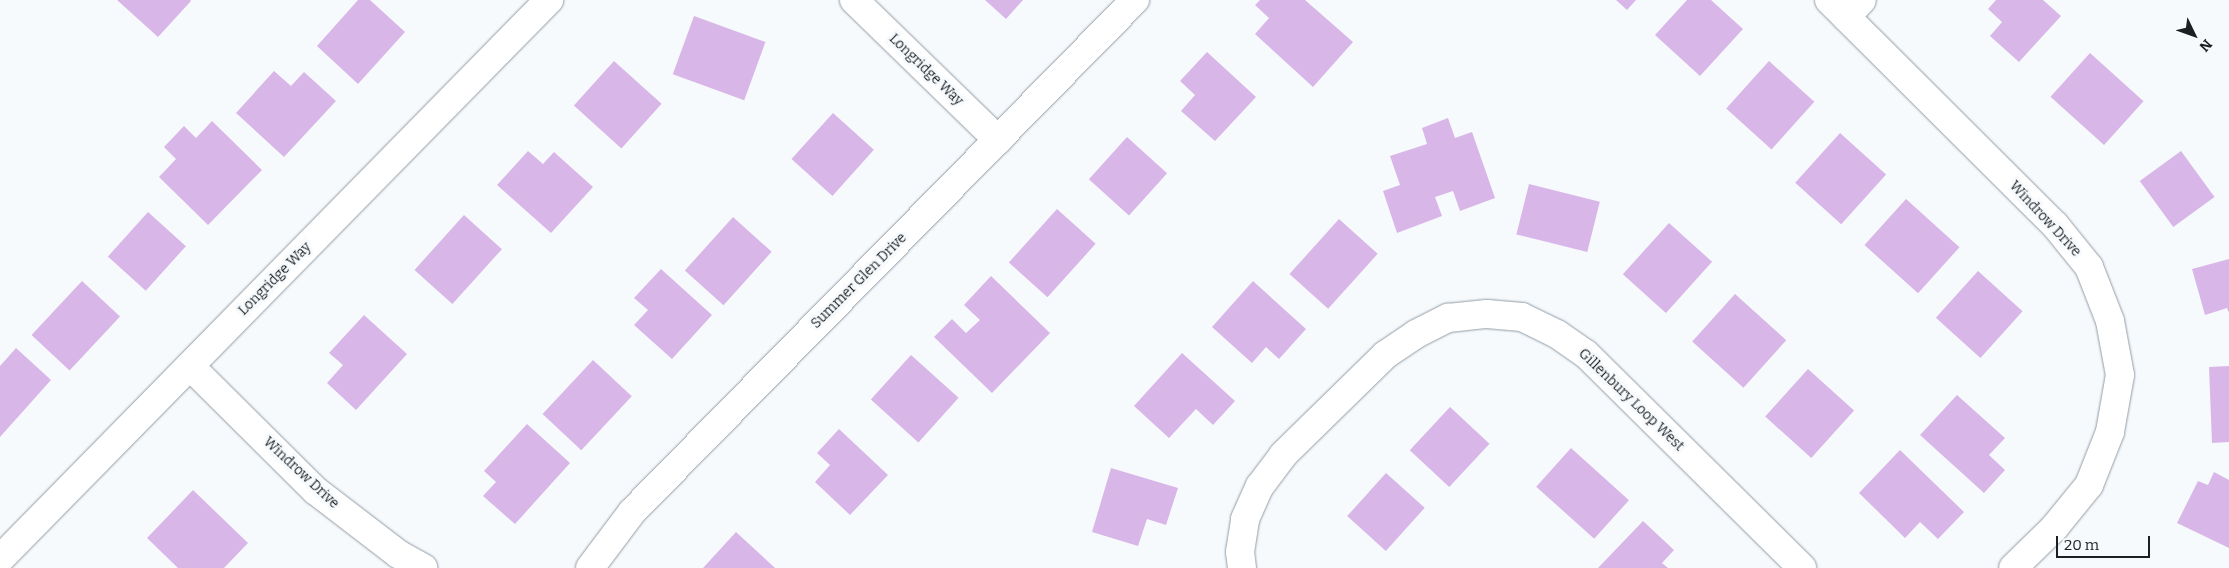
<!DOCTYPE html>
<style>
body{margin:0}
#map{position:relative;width:2229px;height:568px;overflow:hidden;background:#f6fafd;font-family:Bitter,serif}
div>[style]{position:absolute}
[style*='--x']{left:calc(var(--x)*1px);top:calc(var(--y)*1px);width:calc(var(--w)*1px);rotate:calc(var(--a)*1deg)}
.building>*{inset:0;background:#d9b6e8;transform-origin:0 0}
.roads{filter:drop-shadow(0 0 1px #939ca4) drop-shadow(0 0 1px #939ca4)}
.minor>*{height:28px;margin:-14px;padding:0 14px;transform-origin:14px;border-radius:14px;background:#fff}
span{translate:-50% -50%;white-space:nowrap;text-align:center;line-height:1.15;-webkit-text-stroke:5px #f6fafd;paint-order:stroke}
.street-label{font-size:14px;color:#1c1f22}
.north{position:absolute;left:2169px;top:10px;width:50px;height:50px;-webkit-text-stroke:4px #f6fafd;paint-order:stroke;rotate:132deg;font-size:14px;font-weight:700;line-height:20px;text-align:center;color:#1c1f22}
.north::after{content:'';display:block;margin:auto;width:18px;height:22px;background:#1c1f22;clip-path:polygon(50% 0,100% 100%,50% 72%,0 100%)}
.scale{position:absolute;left:2056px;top:536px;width:94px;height:22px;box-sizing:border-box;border:2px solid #1c1f22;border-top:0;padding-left:6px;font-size:15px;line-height:18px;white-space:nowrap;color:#1c1f22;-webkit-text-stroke:4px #f6fafd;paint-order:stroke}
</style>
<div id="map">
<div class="building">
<div style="clip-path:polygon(117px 0,190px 0,191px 1px,158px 37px)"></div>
<div style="clip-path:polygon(358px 0,370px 0,405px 32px,358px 84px,317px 46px)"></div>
<div style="clip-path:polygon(985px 0,1023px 0,1006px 19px)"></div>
<div style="clip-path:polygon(1260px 0,1305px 0,1353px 42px,1313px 87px,1255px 34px,1269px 18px,1255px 5px)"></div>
<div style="clip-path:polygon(1616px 0,1636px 0,1627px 10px)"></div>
<div style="clip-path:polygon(1687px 0,1711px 0,1743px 29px,1700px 76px,1655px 35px)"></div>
<div style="clip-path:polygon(1996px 0,2043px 0,2061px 16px,2019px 62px,1990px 36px,2002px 22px,1988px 9px)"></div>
<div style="left:694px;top:16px;width:76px;height:62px;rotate:20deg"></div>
<div style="clip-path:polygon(1207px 52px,1256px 97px,1215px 141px,1181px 111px,1195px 95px,1180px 81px)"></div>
<div style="left:2090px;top:53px;width:72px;height:59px;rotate:42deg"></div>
<div style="left:614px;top:61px;width:64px;height:60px;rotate:42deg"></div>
<div style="left:1769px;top:61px;width:61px;height:64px;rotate:42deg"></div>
<div style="clip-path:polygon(274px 71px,291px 86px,304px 72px,336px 101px,284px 157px,236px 113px)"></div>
<div style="left:833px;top:113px;width:55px;height:62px;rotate:42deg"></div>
<div style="clip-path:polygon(1448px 118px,1455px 138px,1472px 132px,1495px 198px,1460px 211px,1453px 191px,1435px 197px,1442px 216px,1397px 233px,1383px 191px,1400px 185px,1390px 156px,1427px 144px,1422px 128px)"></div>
<div style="clip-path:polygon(212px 121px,262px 170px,208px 225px,159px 177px,176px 159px,164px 147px,184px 126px,196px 138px)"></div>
<div style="left:1840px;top:133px;width:62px;height:67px;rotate:42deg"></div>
<div style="left:1127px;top:137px;width:54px;height:57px;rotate:42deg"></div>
<div style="clip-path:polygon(528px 151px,543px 164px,554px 152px,593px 187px,551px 233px,497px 185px)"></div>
<div style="left:2181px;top:151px;width:57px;height:51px;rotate:54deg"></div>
<div style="left:1529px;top:184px;width:73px;height:52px;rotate:14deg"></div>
<div style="left:1906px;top:199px;width:72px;height:62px;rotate:42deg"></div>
<div style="left:1057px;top:209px;width:52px;height:72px;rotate:42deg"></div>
<div style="left:148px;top:212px;width:51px;height:60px;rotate:42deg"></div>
<div style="left:464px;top:215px;width:51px;height:74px;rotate:42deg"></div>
<div style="left:733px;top:217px;width:52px;height:72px;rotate:42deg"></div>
<div style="left:1339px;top:219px;width:52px;height:74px;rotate:42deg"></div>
<div style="left:1669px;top:223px;width:58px;height:69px;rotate:42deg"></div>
<div style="clip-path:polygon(2229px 259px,2229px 313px,2227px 308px,2205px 315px,2192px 269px)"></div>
<div style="clip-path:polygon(661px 269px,712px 315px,672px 359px,634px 325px,648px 310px,634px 298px)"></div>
<div style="left:1978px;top:271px;width:60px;height:63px;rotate:42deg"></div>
<div style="clip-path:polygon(991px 276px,1050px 333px,992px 393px,934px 337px,952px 319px,966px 333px,980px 320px,964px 305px)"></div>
<div style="left:82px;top:281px;width:52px;height:74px;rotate:43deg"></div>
<div style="clip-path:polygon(1253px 281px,1306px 329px,1279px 359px,1266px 347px,1252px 363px,1212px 327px)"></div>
<div style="left:1735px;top:294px;width:69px;height:64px;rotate:42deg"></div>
<div style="clip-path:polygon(364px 315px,407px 354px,356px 410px,327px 383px,343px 365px,329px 353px)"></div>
<div style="clip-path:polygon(16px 348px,51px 380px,0 437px,0 366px)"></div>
<div style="clip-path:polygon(1182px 353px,1235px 401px,1213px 425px,1196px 409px,1169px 438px,1134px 406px)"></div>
<div style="left:911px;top:355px;width:64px;height:60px;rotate:42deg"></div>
<div style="left:593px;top:360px;width:53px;height:74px;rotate:43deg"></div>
<div style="clip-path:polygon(2229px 366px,2229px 442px,2212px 443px,2209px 367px)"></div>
<div style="left:1808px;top:369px;width:62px;height:64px;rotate:42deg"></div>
<div style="clip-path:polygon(1957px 395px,2005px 438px,1989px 455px,2005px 470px,1984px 493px,1920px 435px)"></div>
<div style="left:1450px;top:407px;width:54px;height:59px;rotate:43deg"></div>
<div style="clip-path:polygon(527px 424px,570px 463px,515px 524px,483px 496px,496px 482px,484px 471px)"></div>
<div style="clip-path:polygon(839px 429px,888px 475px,850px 515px,815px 482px,830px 465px,817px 453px)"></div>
<div style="left:1571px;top:448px;width:78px;height:52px;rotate:42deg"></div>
<div style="clip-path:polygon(1900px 450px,1964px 512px,1938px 539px,1920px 522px,1905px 538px,1859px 493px)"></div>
<div style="clip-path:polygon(1111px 468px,1178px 488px,1166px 525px,1147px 519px,1138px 546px,1092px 532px)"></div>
<div style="clip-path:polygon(2214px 472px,2229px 480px,2229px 548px,2177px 523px,2198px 481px,2208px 485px)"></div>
<div style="left:1386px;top:473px;width:52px;height:58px;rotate:42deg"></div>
<div style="clip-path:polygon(193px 490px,248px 543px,224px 568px,178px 568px,147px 538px)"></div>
<div style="clip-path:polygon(1643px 521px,1674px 550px,1662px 563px,1668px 568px,1598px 568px)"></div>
<div style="clip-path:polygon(736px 532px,775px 568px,703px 568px)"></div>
</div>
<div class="roads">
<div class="minor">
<div style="--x:854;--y:0;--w:201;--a:44.2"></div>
<div style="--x:1829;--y:0;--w:319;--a:44.9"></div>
<div style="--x:2055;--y:225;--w:54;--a:51"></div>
<div style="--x:2089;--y:267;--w:58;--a:68.7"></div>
<div style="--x:2110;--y:321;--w:55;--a:79.5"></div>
<div style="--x:2120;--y:375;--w:58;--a:100"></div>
<div style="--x:2110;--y:432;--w:57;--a:111.6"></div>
<div style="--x:2089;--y:485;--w:55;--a:129.1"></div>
<div style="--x:2054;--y:528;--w:57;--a:135.7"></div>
<div style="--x:1846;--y:17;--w:23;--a:-47"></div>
<div style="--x:190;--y:366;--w:177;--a:44.8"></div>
<div style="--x:316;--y:491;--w:103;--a:37.5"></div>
<div style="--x:398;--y:554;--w:29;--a:29"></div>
<div style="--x:0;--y:559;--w:784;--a:-45.52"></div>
<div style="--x:590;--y:568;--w:70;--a:-53.1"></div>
<div style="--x:632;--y:512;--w:718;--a:-45.51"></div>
<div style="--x:1242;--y:568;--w:16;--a:-97"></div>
<div style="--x:1240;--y:552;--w:33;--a:-81"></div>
<div style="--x:1245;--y:519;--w:36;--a:-66"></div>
<div style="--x:1260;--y:486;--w:39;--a:-53"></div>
<div style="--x:1283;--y:455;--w:143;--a:-44.4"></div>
<div style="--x:1385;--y:355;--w:37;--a:-34"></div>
<div style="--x:1416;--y:334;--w:36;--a:-27"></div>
<div style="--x:1448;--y:318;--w:39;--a:-6"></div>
<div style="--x:1487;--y:314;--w:35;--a:5"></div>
<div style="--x:1522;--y:317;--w:39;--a:26"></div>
<div style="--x:1557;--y:334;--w:35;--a:35"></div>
<div style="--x:1586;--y:354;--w:304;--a:44.7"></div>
</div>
</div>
<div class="street-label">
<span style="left:926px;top:70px;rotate:44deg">Longridge Way</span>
<span style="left:2045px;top:219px;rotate:47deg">Windrow Drive</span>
<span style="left:275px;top:279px;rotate:-45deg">Longridge Way</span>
<span style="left:859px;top:281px;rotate:-45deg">Summer Glen Drive</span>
<span style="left:1631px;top:400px;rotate:44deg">Gillenbury Loop West</span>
<span style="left:301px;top:473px;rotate:43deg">Windrow Drive</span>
</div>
<div class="north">N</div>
<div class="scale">20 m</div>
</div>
